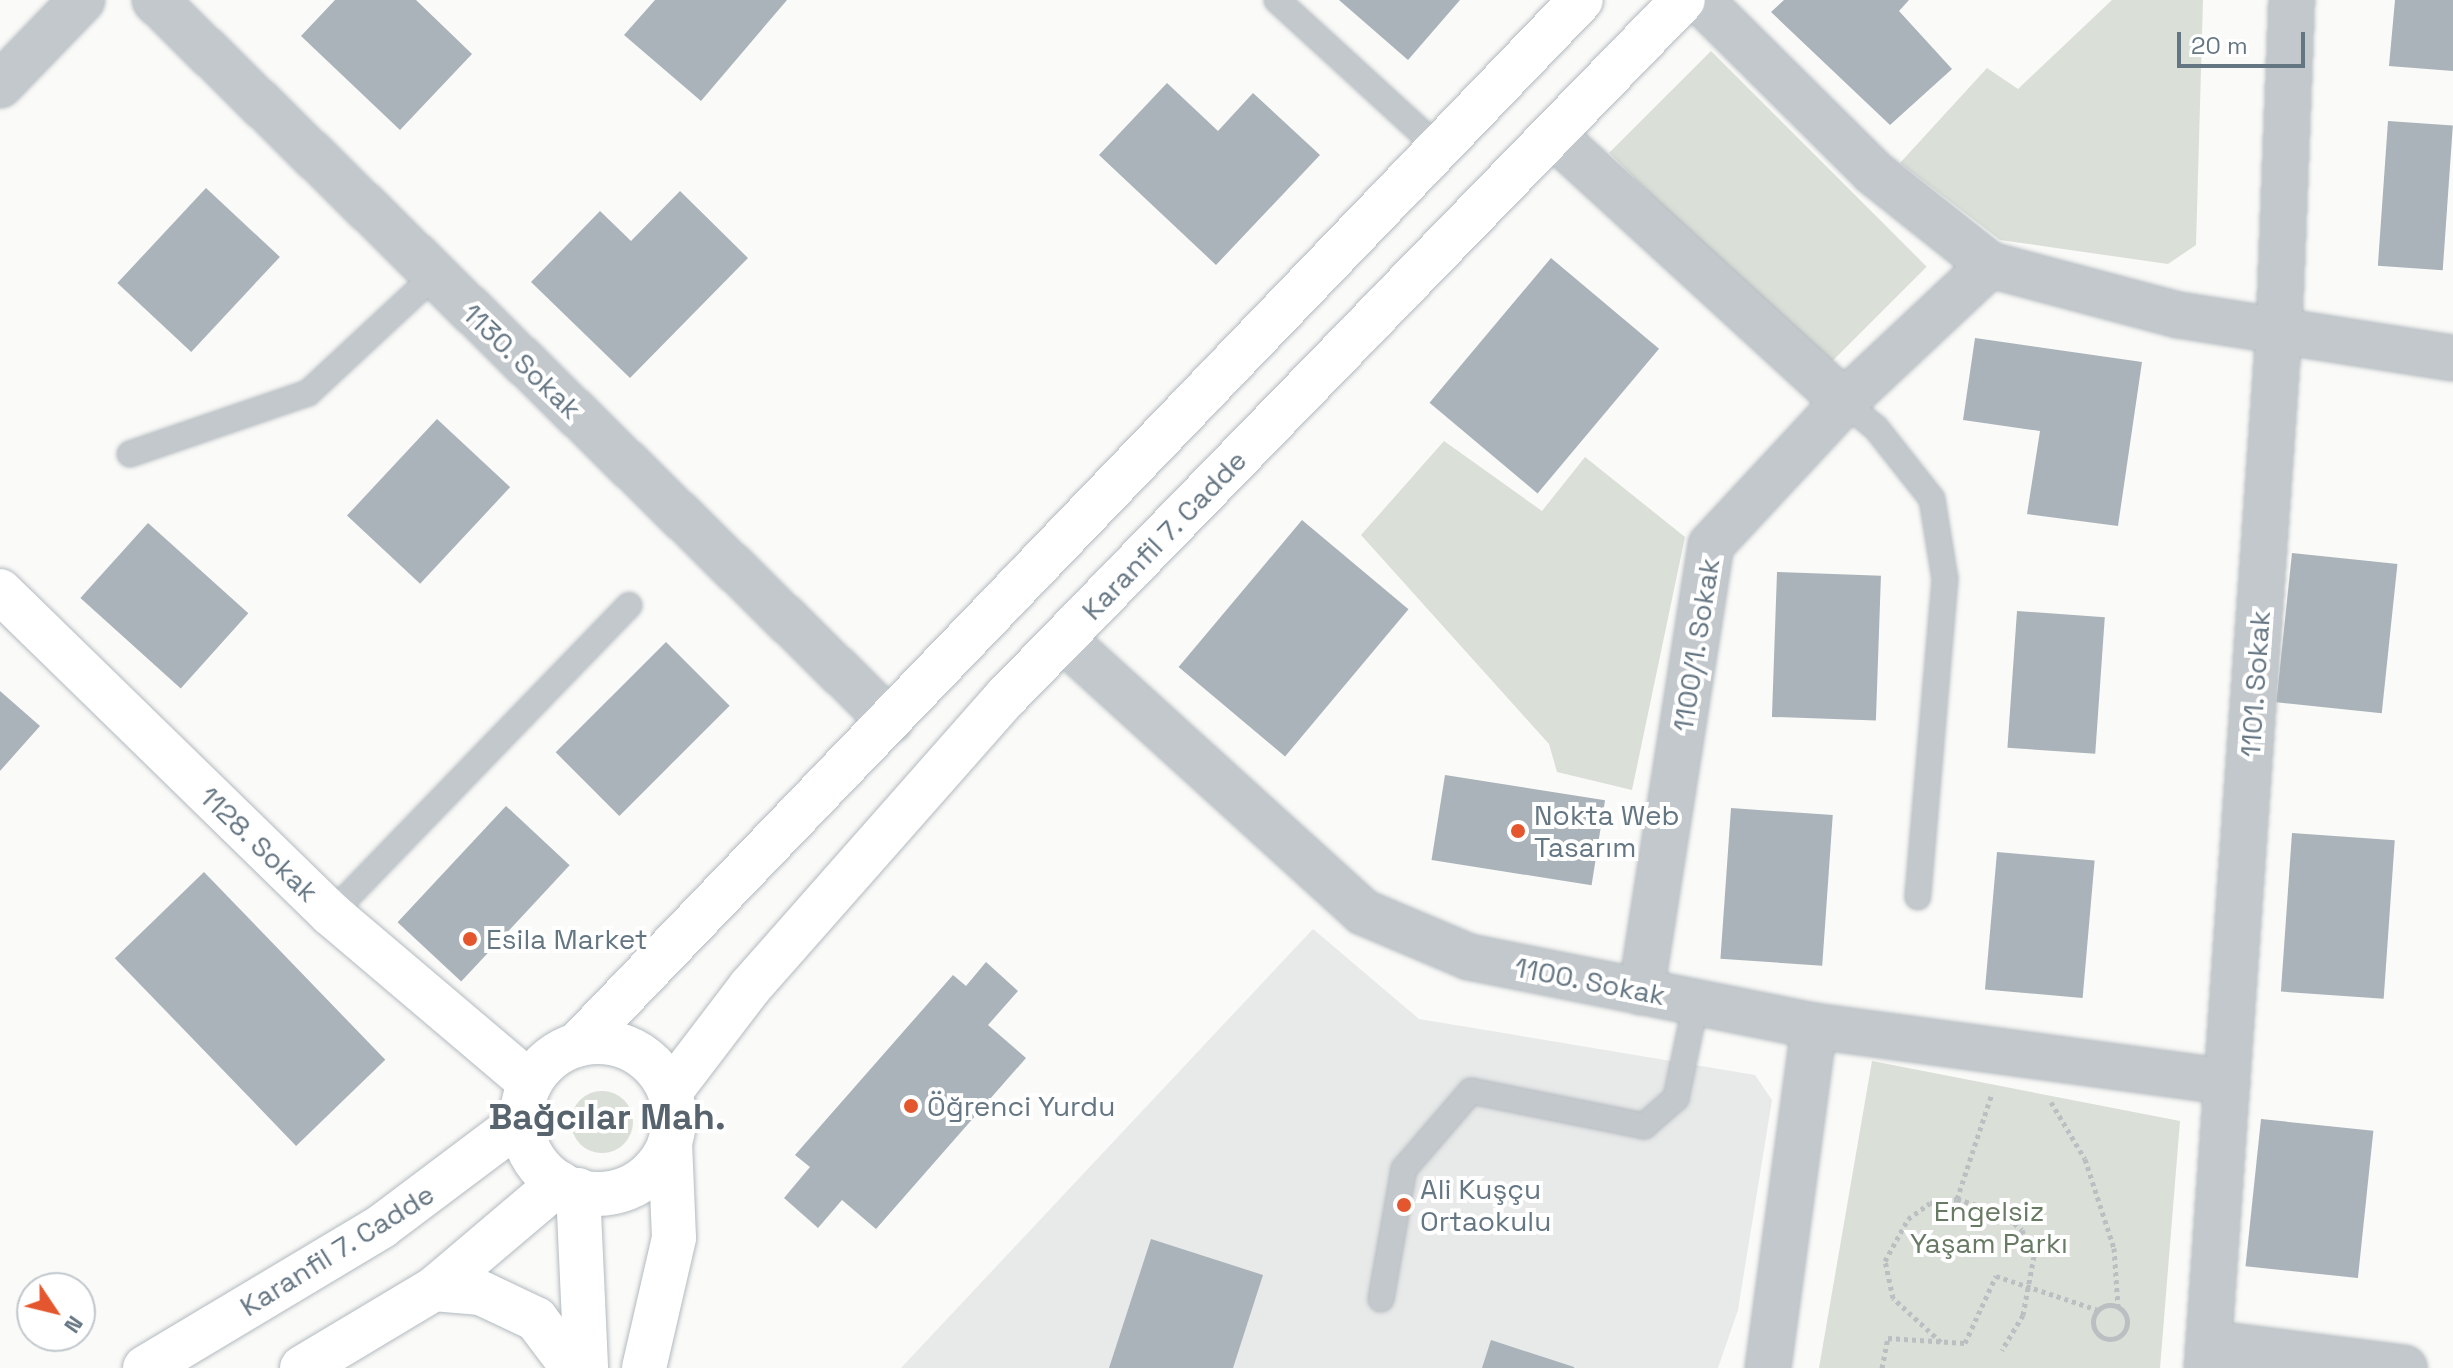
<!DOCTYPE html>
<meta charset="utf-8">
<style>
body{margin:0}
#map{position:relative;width:2453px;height:1368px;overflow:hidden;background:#fafaf8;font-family:"Space Grotesk",sans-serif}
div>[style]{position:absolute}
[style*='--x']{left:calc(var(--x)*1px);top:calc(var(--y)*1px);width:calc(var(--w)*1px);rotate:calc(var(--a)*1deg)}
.built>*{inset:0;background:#e8e9e9}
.green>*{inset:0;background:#dadfd7;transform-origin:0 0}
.round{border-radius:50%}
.building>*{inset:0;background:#aab3b9;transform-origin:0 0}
.path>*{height:5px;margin-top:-2.5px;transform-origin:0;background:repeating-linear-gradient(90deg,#bbbfc2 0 4px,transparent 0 8px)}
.path>.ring{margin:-2.5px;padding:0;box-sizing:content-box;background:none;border:5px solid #bbbfc2;border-radius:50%}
.roads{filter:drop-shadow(0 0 2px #b3babf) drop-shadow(0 0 2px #b3babf)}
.lane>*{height:24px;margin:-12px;padding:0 12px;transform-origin:12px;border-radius:12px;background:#c3c8cc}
.street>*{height:44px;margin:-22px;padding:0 22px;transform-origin:22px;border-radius:22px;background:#c3c8cc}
.secondary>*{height:44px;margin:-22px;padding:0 22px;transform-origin:22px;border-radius:22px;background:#fff}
.secondary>.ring{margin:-22px;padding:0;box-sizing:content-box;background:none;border:44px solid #fff;border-radius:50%}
.dots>*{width:22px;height:22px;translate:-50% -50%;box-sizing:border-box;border:4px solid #fff;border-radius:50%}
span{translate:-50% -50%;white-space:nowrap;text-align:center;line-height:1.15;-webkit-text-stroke:8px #fff;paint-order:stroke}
.street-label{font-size:28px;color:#657683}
.poi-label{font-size:28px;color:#657683}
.left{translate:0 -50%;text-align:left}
.park-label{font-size:28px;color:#687a64}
.district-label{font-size:36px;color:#57646e;font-weight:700}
.north{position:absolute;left:16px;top:1272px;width:80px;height:80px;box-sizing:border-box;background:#fff;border:2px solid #c1c8cd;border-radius:50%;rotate:125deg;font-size:22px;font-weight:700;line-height:32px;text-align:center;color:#657683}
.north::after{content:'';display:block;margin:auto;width:28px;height:36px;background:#e4572e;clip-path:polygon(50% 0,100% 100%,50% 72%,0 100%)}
.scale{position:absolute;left:2177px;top:32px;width:128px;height:36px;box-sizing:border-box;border:4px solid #657683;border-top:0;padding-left:10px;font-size:24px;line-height:28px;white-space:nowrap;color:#657683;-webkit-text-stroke:6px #fff;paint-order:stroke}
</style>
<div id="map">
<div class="built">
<div style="clip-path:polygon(1313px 929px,1419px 1019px,1755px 1075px,1772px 1100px,1738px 1310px,1718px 1368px,901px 1368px)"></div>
</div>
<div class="green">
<div style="clip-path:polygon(2112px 0,2203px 0,2196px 245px,2168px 264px,2000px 240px,1900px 163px,1987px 68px,2018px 89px)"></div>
<div style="left:1711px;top:51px;width:305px;height:144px;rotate:45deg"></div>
<div style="clip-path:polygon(1444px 441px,1542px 511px,1585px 457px,1685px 537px,1632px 790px,1557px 772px,1549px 744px,1361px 535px)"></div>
<div style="clip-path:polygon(1872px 1061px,2180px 1121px,2160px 1368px,1819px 1368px)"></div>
<div class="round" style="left:571px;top:1091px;width:62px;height:62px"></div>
</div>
<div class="building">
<div style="clip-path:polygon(335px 0,416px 0,472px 54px,400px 130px,301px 36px)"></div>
<div style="clip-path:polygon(655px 0,787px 0,701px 101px,624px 35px)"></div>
<div style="clip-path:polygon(1339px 0,1460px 0,1408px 60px)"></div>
<div style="clip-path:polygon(1784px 0,1909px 0,1899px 11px,1952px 69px,1890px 125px,1771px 12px)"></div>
<div style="clip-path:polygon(2395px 0,2453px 0,2453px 71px,2389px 66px)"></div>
<div style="clip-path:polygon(1167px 83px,1218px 131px,1253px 93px,1320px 155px,1216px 265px,1099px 155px)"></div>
<div style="left:2388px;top:121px;width:65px;height:145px;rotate:4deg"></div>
<div style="left:206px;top:188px;width:101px;height:130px;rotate:43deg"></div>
<div style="clip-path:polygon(680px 191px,748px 258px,630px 378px,531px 282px,600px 211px,631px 241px)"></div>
<div style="left:1551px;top:258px;width:141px;height:189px;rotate:40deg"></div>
<div style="clip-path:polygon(1975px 338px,2142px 362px,2118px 526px,2027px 514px,2040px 431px,1963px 420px)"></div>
<div style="left:437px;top:419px;width:100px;height:132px;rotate:43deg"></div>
<div style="left:1302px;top:520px;width:139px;height:192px;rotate:40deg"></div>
<div style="left:148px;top:523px;width:135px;height:101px;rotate:42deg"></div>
<div style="left:2292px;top:553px;width:106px;height:150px;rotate:6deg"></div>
<div style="left:1777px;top:572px;width:104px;height:145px;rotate:2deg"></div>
<div style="left:2017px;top:611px;width:88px;height:137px;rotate:4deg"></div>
<div style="left:666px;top:642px;width:90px;height:156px;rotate:45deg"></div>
<div style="clip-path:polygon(0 691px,40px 726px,0 771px)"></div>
<div style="left:1445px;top:775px;width:162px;height:86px;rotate:9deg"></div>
<div style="left:506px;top:806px;width:87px;height:159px;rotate:43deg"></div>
<div style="left:1731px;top:808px;width:102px;height:151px;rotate:4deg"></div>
<div style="left:2292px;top:833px;width:103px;height:159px;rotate:4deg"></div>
<div style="left:1997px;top:852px;width:98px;height:138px;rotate:5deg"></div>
<div style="left:204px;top:872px;width:261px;height:124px;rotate:46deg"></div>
<div style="clip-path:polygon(986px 962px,1018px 991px,988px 1025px,1026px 1058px,876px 1229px,842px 1200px,818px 1228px,784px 1198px,810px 1167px,795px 1155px,953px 975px,966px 986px)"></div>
<div style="left:2261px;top:1119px;width:113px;height:148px;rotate:6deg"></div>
<div style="clip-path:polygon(1151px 1239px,1263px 1275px,1233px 1368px,1109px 1368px)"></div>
<div style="clip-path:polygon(1491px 1340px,1574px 1367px,1574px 1368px,1482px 1368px)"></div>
</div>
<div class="path">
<div style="--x:2051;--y:1102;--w:66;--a:59.2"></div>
<div style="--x:2085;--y:1159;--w:94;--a:72"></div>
<div style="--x:2114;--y:1248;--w:59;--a:86.1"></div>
<div style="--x:1957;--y:1199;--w:112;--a:-71.7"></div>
<div class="ring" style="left:2093px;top:1305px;width:29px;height:29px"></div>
<div style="--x:1941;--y:1342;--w:65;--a:-137.5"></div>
<div style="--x:1893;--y:1298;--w:38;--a:-102"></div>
<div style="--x:1885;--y:1261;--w:48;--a:-61.3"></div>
<div style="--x:1908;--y:1219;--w:27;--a:-36"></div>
<div style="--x:1930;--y:1203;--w:27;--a:-8"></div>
<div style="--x:1957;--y:1199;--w:47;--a:17.3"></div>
<div style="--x:2002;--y:1213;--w:26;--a:40"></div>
<div style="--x:2022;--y:1230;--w:29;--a:65"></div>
<div style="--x:2034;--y:1256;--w:60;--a:100.6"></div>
<div style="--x:2023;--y:1315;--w:41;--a:121"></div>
<div style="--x:1882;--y:1368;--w:31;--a:-79"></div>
<div style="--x:1888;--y:1338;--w:77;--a:3.7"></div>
<div style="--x:1965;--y:1343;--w:74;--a:-65.2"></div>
<div style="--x:1996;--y:1276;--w:108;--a:18.4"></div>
</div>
<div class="roads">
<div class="lane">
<div style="--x:1277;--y:0;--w:214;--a:42.5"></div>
<div style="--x:1844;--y:402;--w:41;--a:39.1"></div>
<div style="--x:1876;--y:428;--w:90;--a:51.7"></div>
<div style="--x:1932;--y:499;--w:81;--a:80.8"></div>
<div style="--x:1945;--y:579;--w:319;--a:94.9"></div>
<div style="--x:130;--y:454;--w:188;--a:-18.9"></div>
<div style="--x:308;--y:393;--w:173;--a:-42.9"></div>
<div style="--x:331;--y:914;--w:429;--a:-46"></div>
<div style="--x:1381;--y:1299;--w:132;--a:-80"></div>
<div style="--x:1404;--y:1169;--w:103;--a:-49.3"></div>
<div style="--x:1471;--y:1091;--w:177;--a:11.4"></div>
<div style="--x:1644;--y:1126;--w:43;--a:-41.2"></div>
<div style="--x:1676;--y:1098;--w:98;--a:-78.2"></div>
</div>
<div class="street">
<div style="--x:155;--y:0;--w:1030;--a:44.45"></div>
<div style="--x:1700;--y:0;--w:244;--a:44.8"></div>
<div style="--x:1873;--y:172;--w:149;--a:38.5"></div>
<div style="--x:1990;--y:265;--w:195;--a:14.9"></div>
<div style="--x:2178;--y:315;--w:278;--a:8.9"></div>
<div style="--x:0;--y:85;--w:118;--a:-46"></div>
<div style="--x:1553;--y:135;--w:395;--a:42.5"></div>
<div style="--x:1063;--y:639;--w:406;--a:42.3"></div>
<div style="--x:1363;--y:912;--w:115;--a:23"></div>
<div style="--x:1469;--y:957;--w:352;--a:11.3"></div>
<div style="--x:1814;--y:1026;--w:417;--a:7.7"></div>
<div style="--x:1641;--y:992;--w:452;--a:-81.1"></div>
<div style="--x:1711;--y:545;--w:195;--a:-47.1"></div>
<div style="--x:1844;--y:402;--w:200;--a:-43.2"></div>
<div style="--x:2209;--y:1343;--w:197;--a:7.3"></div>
<div style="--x:1768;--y:1368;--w:345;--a:-82.3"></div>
<div style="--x:2207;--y:1368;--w:1039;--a:-86.03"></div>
<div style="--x:2279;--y:331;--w:331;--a:-87.8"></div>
</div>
<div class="secondary">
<div style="--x:0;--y:591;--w:462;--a:44.3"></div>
<div style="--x:331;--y:914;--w:261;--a:40.3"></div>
<div class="ring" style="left:522px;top:1042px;width:108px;height:108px"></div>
<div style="--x:577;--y:1045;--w:1449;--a:-46.15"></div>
<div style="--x:670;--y:1092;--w:132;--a:-52.7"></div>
<div style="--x:750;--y:987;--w:388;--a:-48.6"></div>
<div style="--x:1007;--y:696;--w:970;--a:-45.84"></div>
<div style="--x:578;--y:1190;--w:178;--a:87.4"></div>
<div style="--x:434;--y:1289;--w:47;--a:4.9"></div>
<div style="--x:481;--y:1293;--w:61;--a:25.3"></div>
<div style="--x:536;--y:1319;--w:61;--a:52.9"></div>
<div style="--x:145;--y:1368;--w:276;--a:-30.9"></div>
<div style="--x:382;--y:1226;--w:175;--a:-36.9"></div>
<div style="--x:302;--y:1368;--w:154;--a:-30.9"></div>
<div style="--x:434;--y:1289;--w:164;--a:-40.3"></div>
<div style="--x:644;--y:1368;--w:133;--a:-77"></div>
<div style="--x:674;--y:1238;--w:96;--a:-92.4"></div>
</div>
</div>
<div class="dots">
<div style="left:1518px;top:831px;background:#e4572e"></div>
<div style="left:470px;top:939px;background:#e4572e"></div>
<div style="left:911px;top:1106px;background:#e4572e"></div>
<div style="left:1404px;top:1205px;background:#e4572e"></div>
</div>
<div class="street-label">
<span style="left:522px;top:361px;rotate:44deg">1130. Sokak</span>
<span style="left:1164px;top:535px;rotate:-46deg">Karanfil 7. Cadde</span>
<span style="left:1696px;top:645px;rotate:-81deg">1100/1. Sokak</span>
<span style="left:2255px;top:684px;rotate:-86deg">1101. Sokak</span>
<span style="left:259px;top:844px;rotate:44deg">1128. Sokak</span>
<span style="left:1590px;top:981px;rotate:11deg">1100. Sokak</span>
<span style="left:337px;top:1250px;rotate:-32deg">Karanfil 7. Cadde</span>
</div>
<div class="poi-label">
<span class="left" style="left:1534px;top:831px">Nokta Web<br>Tasarım</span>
<span class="left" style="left:486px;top:939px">Esila Market</span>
<span class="left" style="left:927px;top:1106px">Öğrenci Yurdu</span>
<span class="left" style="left:1420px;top:1205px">Ali Kuşçu<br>Ortaokulu</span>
</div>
<div class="park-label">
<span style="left:1989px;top:1227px">Engelsiz<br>Yaşam Parkı</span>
</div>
<div class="district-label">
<span style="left:607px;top:1118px">Bağcılar Mah.</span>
</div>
<div class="north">N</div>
<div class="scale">20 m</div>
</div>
